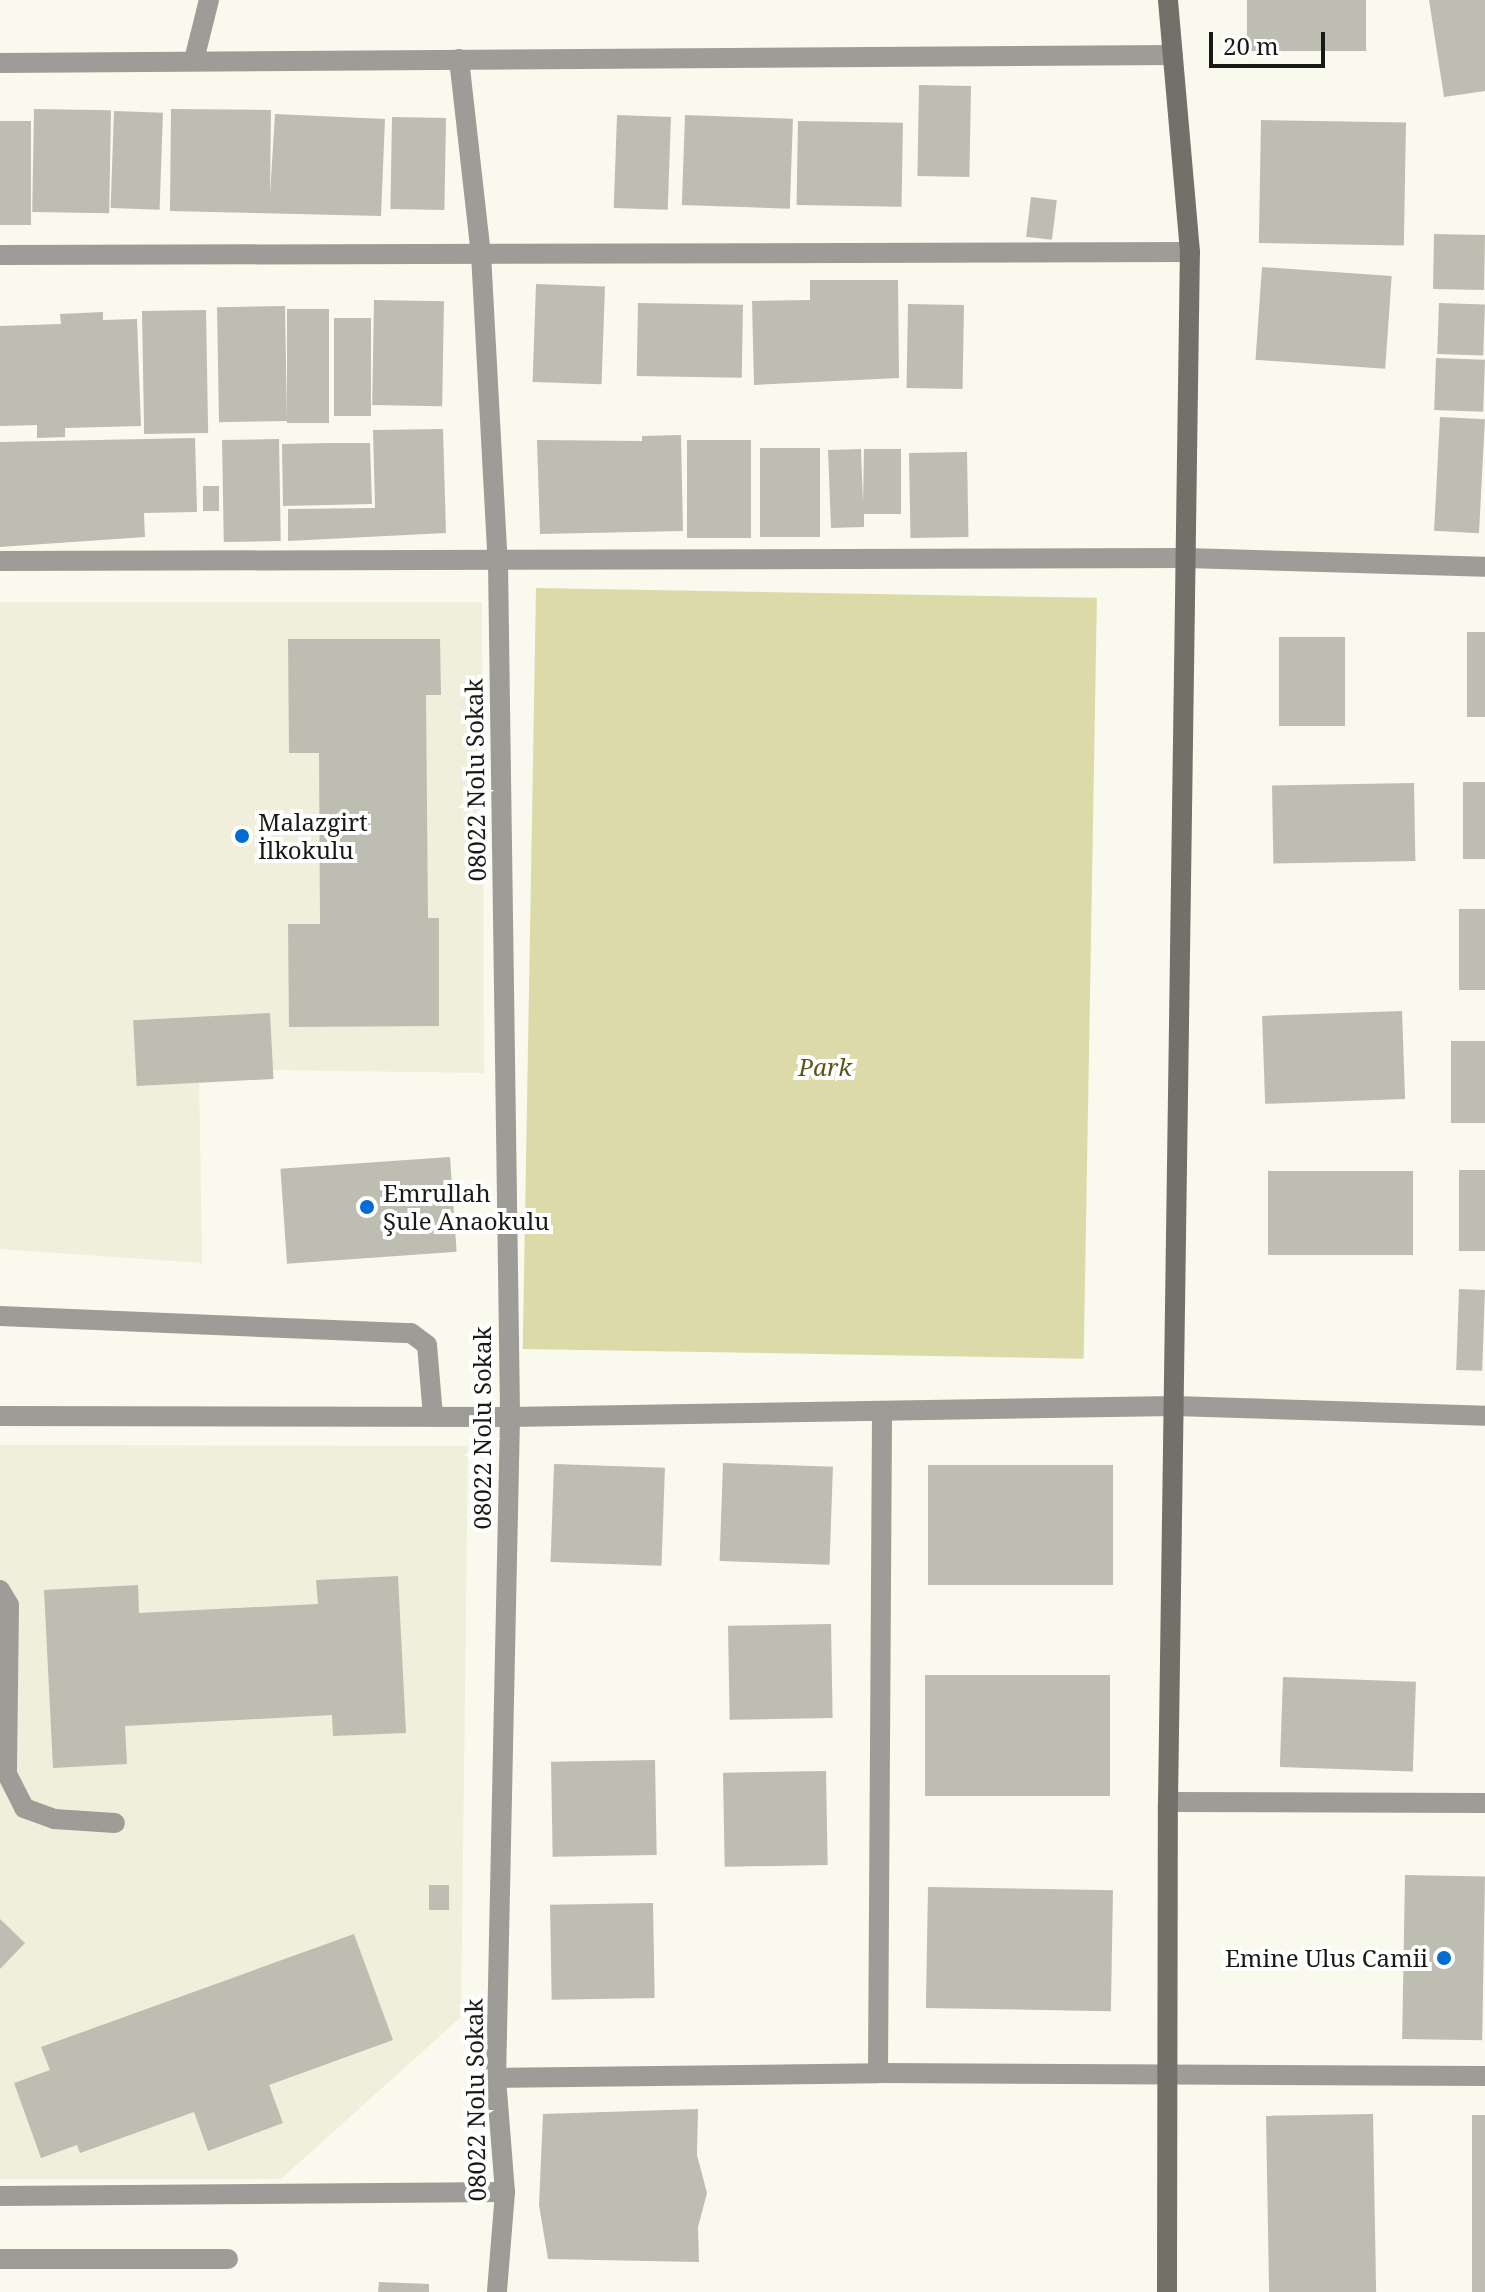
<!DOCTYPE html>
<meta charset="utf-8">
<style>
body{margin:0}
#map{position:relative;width:1485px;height:2292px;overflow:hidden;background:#faf9ed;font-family:"Noto Serif",serif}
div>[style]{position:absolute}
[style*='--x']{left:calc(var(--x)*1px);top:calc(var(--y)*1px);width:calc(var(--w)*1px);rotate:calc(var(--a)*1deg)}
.built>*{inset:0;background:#f0efdb}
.green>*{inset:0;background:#dddaa9;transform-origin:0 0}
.building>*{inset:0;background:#bebdb1;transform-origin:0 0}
.lane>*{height:20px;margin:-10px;padding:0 10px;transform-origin:10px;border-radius:10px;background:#9d9c97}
.street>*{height:20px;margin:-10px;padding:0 10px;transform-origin:10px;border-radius:10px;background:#9d9c97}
.secondary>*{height:20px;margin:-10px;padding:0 10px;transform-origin:10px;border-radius:10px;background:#717169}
.dots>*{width:22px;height:22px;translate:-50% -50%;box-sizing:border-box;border:4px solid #fff;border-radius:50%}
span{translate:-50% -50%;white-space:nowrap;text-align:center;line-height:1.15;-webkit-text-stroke:8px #fff;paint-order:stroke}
.street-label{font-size:24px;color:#191915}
.poi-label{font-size:24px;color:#191915}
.left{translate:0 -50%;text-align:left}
.right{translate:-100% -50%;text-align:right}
.park-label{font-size:24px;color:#5a561a;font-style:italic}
.scale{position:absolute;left:1209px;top:32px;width:116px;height:36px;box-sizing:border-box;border:4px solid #191915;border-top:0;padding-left:10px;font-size:24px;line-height:28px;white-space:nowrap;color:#191915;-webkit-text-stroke:6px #fff;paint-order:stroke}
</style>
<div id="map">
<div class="built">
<div style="clip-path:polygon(0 602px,482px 602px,484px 1073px,199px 1069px,202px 1263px,0 1249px)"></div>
<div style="clip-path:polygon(0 1445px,468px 1446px,461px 2017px,281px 2179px,0 2179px)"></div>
</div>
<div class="green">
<div style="left:536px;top:588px;width:561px;height:761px;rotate:1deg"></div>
</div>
<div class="building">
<div style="left:1247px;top:0;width:119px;height:51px"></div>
<div style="clip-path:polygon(1429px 0,1485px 0,1485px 91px,1444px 97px)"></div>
<div style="left:919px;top:85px;width:52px;height:91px;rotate:1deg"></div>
<div style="left:34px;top:109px;width:77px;height:103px;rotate:1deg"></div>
<div style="clip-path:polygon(171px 109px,271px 110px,270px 195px,275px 114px,385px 119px,381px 216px,170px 211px)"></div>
<div style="left:114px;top:111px;width:49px;height:97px;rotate:2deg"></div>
<div style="left:617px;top:115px;width:54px;height:93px;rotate:2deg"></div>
<div style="left:685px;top:115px;width:108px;height:90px;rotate:2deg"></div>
<div style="left:392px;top:117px;width:54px;height:92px;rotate:1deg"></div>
<div style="left:1261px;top:120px;width:145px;height:123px;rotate:1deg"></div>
<div style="left:0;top:121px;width:31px;height:104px"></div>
<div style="left:798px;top:121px;width:105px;height:84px;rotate:1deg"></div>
<div style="left:1031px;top:197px;width:26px;height:40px;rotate:7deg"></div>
<div style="left:1434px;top:234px;width:51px;height:55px;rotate:1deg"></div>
<div style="left:1262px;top:267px;width:130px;height:93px;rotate:4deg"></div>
<div style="clip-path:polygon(810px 280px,898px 280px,899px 378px,754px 385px,752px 301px,810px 300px)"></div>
<div style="left:536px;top:284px;width:69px;height:98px;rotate:2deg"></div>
<div style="left:374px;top:300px;width:70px;height:105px;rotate:1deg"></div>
<div style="left:638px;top:303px;width:105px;height:73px;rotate:1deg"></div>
<div style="left:1439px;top:303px;width:46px;height:51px;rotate:2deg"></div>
<div style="left:908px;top:304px;width:56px;height:84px;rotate:1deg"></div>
<div style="left:285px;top:306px;width:115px;height:68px;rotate:89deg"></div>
<div style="left:287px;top:309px;width:42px;height:114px"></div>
<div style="left:206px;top:310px;width:123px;height:64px;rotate:89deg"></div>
<div style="clip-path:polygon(103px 312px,103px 320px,137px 319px,141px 426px,65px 428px,65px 437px,37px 438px,37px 425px,0 426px,0 326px,61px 324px,60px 314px)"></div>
<div style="left:334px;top:318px;width:37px;height:98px"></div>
<div style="left:1436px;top:358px;width:49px;height:52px;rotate:2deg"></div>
<div style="left:1440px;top:417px;width:45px;height:114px;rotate:3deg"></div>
<div style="clip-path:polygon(443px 429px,446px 533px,288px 541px,288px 509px,375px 508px,373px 430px)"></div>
<div style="clip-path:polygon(681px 435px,683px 531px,540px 534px,537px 440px,642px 441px,642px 436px)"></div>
<div style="clip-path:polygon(195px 438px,197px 512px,144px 513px,145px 537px,0 547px,0 442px)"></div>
<div style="left:279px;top:439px;width:102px;height:57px;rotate:89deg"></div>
<div style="left:687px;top:440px;width:64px;height:98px"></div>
<div style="clip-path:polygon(331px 443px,370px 443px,372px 504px,283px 506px,282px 444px)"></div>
<div style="left:760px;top:448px;width:60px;height:89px"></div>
<div style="clip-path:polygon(861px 449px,863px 503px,864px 449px,901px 449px,901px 514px,864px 514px,864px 527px,831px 528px,828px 450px)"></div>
<div style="left:967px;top:452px;width:85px;height:58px;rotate:89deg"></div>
<div style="left:203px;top:486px;width:16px;height:25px"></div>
<div style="left:1485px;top:632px;width:85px;height:18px;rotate:90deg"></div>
<div style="left:1279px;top:637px;width:66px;height:89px"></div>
<div style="clip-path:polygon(288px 639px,440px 639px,441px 695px,426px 695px,428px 918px,439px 918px,439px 1026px,289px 1027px,288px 924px,320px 924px,319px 753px,289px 753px)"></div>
<div style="left:1463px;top:782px;width:22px;height:77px"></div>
<div style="left:1414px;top:783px;width:78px;height:142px;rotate:89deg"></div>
<div style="left:1485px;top:909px;width:81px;height:26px;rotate:90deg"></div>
<div style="left:1402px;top:1011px;width:88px;height:140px;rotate:88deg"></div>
<div style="left:270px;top:1013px;width:66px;height:137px;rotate:87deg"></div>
<div style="left:1451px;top:1041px;width:34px;height:82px"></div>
<div style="left:450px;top:1157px;width:95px;height:170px;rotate:86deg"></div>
<div style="left:1459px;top:1170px;width:26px;height:81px"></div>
<div style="left:1268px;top:1171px;width:145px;height:84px"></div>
<div style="left:1459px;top:1289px;width:26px;height:81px;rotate:2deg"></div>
<div style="left:723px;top:1463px;width:110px;height:98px;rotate:2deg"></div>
<div style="left:554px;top:1464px;width:111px;height:98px;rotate:2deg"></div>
<div style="left:928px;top:1465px;width:185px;height:120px"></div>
<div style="clip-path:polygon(398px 1576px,406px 1733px,333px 1736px,332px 1715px,125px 1726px,127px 1764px,53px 1768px,44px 1590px,138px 1585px,139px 1613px,318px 1604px,316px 1580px)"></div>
<div style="left:831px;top:1624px;width:94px;height:103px;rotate:89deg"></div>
<div style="left:925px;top:1675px;width:185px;height:121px"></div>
<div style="left:1283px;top:1677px;width:133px;height:90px;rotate:2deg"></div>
<div style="left:655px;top:1760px;width:95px;height:104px;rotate:89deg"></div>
<div style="left:826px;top:1771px;width:94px;height:103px;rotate:89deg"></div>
<div style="left:1405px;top:1875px;width:80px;height:164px;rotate:1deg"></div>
<div style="left:429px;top:1885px;width:20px;height:25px"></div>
<div style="left:928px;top:1887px;width:185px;height:121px;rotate:1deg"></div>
<div style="left:653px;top:1903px;width:95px;height:103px;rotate:89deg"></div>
<div style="clip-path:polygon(0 1919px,25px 1943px,0 1969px)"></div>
<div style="clip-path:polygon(354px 1934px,393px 2040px,269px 2085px,283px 2123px,208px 2151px,194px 2112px,80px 2153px,77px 2145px,41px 2158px,14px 2083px,50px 2070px,41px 2047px)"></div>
<div style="clip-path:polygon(698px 2109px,697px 2155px,707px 2193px,698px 2227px,699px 2262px,548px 2259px,539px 2205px,543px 2114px)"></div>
<div style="left:1373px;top:2114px;width:178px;height:107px;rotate:89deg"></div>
<div style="left:1472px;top:2115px;width:13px;height:177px"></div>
<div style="clip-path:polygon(379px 2282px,429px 2284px,429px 2292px,378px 2292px)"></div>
</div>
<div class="lane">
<div style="--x:0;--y:1316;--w:411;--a:2.4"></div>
<div style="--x:411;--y:1333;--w:20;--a:37"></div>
<div style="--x:427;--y:1345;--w:72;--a:85.2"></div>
<div style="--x:0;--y:1590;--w:17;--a:59"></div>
<div style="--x:9;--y:1605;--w:169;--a:90.7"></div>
<div style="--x:7;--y:1774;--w:38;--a:63"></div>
<div style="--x:24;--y:1808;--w:32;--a:20"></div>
<div style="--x:54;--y:1819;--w:61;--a:3.8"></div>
<div style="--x:0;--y:2259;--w:228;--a:0"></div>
</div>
<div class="street">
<div style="--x:459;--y:59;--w:196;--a:83.6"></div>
<div style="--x:481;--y:254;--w:309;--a:86.9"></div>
<div style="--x:498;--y:563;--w:854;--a:89.19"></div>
<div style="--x:510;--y:1417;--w:661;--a:91.21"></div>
<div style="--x:496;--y:2078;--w:114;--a:85.5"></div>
<div style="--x:505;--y:2192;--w:100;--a:94.6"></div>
<div style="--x:194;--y:60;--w:62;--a:-76"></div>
<div style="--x:0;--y:63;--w:1173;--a:-0.39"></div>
<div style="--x:0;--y:255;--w:1190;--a:-0.14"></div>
<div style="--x:0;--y:561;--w:1186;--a:-0.14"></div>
<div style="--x:1186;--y:558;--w:299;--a:1.7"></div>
<div style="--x:0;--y:1416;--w:510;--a:0.11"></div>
<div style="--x:510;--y:1417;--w:664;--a:-0.95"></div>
<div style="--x:1174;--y:1406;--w:311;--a:1.8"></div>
<div style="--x:1168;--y:1802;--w:317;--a:0.2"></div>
<div style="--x:878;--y:2073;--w:659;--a:-89.65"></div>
<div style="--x:496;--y:2078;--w:382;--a:-0.7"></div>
<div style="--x:878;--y:2073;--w:607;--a:0.28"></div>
<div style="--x:0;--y:2196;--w:505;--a:-0.45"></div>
</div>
<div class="secondary">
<div style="--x:1167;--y:2292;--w:490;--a:-89.9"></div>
<div style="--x:1168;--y:1802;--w:1550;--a:-89.19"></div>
<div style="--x:1190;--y:252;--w:253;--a:-95"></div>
</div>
<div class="dots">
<div style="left:242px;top:836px;background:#006cd4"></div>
<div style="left:367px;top:1207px;background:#006cd4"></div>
<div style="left:1444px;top:1958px;background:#006cd4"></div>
</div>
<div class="street-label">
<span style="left:475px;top:780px;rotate:-91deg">08022 Nolu Sokak</span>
<span style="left:482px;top:1428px;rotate:-90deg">08022 Nolu Sokak</span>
<span style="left:475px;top:2100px;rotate:-91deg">08022 Nolu Sokak</span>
</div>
<div class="poi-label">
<span class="left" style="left:258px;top:836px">Malazgirt<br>İlkokulu</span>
<span class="left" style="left:383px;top:1207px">Emrullah<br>Şule Anaokulu</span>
<span class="right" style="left:1428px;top:1958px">Emine Ulus Camii</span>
</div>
<div class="park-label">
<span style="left:825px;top:1067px">Park</span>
</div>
<div class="scale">20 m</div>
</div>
